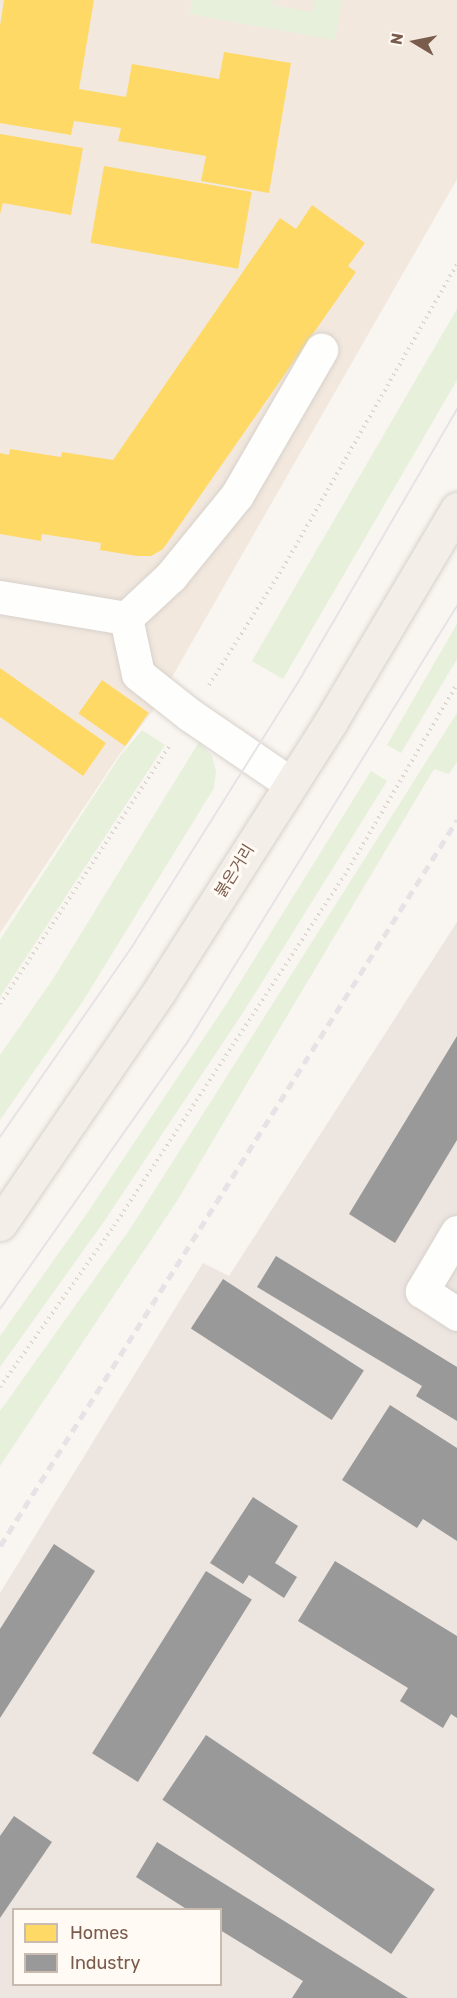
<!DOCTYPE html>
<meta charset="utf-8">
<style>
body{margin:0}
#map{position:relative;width:457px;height:1998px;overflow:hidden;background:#f9f5f0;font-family:Rubik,"Noto Sans KR",sans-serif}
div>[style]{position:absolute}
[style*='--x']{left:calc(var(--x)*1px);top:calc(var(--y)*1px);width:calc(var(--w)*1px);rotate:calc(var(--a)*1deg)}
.residential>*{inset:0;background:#f2e8de}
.industrial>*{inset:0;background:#ede5e0}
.green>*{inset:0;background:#e7f0db}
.homes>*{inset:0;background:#ffd966;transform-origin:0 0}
.industry>*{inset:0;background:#999;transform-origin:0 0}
.path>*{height:4px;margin-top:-2px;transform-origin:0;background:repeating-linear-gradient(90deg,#dcd5d0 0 1.5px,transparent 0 6px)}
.roads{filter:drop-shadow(0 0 2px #d7d1cb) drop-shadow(0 0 2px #d7d1cb)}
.minor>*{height:33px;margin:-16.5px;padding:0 16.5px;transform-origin:16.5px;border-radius:16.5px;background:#fefefd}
.major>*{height:33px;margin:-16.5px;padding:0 16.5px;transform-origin:16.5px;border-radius:16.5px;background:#f3eee8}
.tram>*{height:1.5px;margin:-0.75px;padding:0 0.75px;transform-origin:0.75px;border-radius:0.75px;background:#e6e3e7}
.rail>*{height:4.5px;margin-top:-2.25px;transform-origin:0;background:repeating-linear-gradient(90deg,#e6e3e7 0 9px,transparent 0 15px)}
span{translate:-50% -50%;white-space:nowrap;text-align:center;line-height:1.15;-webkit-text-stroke:6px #fffaf3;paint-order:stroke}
.street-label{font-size:16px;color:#7a5c4d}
.legend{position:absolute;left:12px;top:1908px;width:210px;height:78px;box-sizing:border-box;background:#fffaf3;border:2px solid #cabbb1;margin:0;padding:8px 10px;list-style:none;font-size:18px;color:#7a5c4d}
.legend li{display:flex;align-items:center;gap:12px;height:30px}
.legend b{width:30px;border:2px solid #cabbb1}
.north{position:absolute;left:385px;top:12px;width:60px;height:60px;-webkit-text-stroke:4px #fffaf3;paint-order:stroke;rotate:280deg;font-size:16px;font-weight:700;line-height:24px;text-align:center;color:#7a5c4d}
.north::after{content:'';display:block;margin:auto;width:21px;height:27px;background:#7a5c4d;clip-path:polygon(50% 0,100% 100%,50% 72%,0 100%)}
</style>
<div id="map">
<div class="residential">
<div style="clip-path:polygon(0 0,457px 0,457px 179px,152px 712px,119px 755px,0 933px)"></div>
</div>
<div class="industrial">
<div style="clip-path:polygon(evenodd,457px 922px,457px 1998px,0 1998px,0 1593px,203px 1263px,229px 1276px,457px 922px,14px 1910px,220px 1910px,220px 1984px,14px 1984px,14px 1910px)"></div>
</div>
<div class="green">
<div style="clip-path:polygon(192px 0,273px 0,272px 5px,312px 12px,315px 0,342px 0,335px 40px,189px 14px)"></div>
<div style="clip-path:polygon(457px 309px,457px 380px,283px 679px,252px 661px)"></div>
<div style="clip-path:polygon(457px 624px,457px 659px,401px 753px,387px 745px)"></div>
<div style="clip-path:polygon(457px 713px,457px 762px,449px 774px,434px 769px,177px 1201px,0 1466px,0 1411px,130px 1229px)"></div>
<div style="clip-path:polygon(142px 730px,165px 745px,0 997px,0 940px,120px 756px)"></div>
<div style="clip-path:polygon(199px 742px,212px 756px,216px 771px,214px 788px,83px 1001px,0 1120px,0 1055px,53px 979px)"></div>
<div style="clip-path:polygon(371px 771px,387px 781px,244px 1011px,105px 1220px,0 1367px,0 1336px,90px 1209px,229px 1000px)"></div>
</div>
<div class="homes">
<div style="clip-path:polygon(4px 0,94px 0,79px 89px,126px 97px,132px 64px,219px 79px,224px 52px,291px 63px,269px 193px,201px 181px,206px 156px,118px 141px,121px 128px,74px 121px,71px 135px,0 123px,0 26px)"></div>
<div style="clip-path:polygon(0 134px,83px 148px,71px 215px,3px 203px,0 214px)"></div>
<div style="left:104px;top:166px;width:150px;height:78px;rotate:10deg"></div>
<div style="clip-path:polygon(312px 205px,365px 243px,348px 266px,356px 272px,163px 549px,151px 556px,137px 556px,100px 550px,101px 543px,42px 534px,41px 541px,0 534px,0 453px,9px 455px,10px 449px,61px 457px,62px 452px,113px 460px,280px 218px,296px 229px)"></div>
<div style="clip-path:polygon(0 668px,106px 743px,83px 776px,0 717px)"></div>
<div style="left:102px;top:680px;width:57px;height:41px;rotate:35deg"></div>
</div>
<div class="industry">
<div style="clip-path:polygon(457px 1036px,457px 1140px,395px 1243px,349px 1214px)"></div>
<div style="clip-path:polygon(276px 1256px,457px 1367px,457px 1421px,416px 1396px,422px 1386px,257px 1287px)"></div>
<div style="left:223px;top:1279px;width:168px;height:59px;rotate:33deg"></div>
<div style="clip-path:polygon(390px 1405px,457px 1448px,457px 1541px,423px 1519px,417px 1528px,342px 1480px)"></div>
<div style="clip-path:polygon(253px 1497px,298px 1526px,275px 1563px,297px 1577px,284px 1598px,249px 1575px,243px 1584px,210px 1563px)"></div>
<div style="clip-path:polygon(54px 1544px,95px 1571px,0 1718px,0 1629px)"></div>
<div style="clip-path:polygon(335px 1561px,457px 1636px,457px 1718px,451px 1714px,443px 1728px,400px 1701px,408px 1688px,298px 1621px)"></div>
<div style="left:206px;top:1571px;width:54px;height:215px;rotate:32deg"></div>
<div style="left:206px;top:1735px;width:276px;height:78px;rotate:34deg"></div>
<div style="clip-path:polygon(14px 1816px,52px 1842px,0 1918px,0 1836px)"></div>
<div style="clip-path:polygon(157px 1842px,408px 1998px,292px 1998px,303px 1981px,220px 1930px,220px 1910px,188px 1910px,136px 1877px)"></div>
</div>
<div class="path">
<div style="--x:209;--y:685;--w:138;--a:-57.7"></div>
<div style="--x:283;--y:568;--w:350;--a:-60.2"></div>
<div style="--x:0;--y:1004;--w:311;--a:-56.7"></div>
<div style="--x:0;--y:1387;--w:197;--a:-54.7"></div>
<div style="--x:114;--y:1226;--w:420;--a:-56.7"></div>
<div style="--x:345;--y:875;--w:221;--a:-59.6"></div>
</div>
<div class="roads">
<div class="minor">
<div style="--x:0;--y:597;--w:128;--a:9.5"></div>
<div style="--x:126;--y:618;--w:57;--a:77.9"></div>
<div style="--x:138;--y:674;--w:66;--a:38.3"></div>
<div style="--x:190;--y:715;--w:122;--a:34.3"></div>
<div style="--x:126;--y:618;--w:62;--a:-43"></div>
<div style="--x:171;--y:576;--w:104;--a:-50.8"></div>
<div style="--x:237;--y:495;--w:168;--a:-59.9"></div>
<div style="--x:457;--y:1232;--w:69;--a:120.7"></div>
<div style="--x:422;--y:1291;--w:42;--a:33.3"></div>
</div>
<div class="major">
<div style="--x:0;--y:1224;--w:283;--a:-55.6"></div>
<div style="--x:160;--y:990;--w:317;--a:-57.5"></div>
<div style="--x:330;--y:723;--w:249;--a:-59.3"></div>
</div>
</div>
<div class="tram">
<div style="--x:0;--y:1137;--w:231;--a:-55.2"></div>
<div style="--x:132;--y:947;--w:308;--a:-57.9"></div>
<div style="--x:296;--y:686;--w:320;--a:-59.8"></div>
<div style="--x:0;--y:1309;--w:325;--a:-54.9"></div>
<div style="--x:187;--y:1043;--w:514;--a:-58.29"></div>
</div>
<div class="rail">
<div style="--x:0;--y:1546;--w:858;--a:-57.81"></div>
</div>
<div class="street-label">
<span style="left:235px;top:871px;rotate:-58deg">붉은거리</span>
</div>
<ul class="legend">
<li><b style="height:16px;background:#ffd966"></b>Homes</li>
<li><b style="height:16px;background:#999"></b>Industry</li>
</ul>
<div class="north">N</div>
</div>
